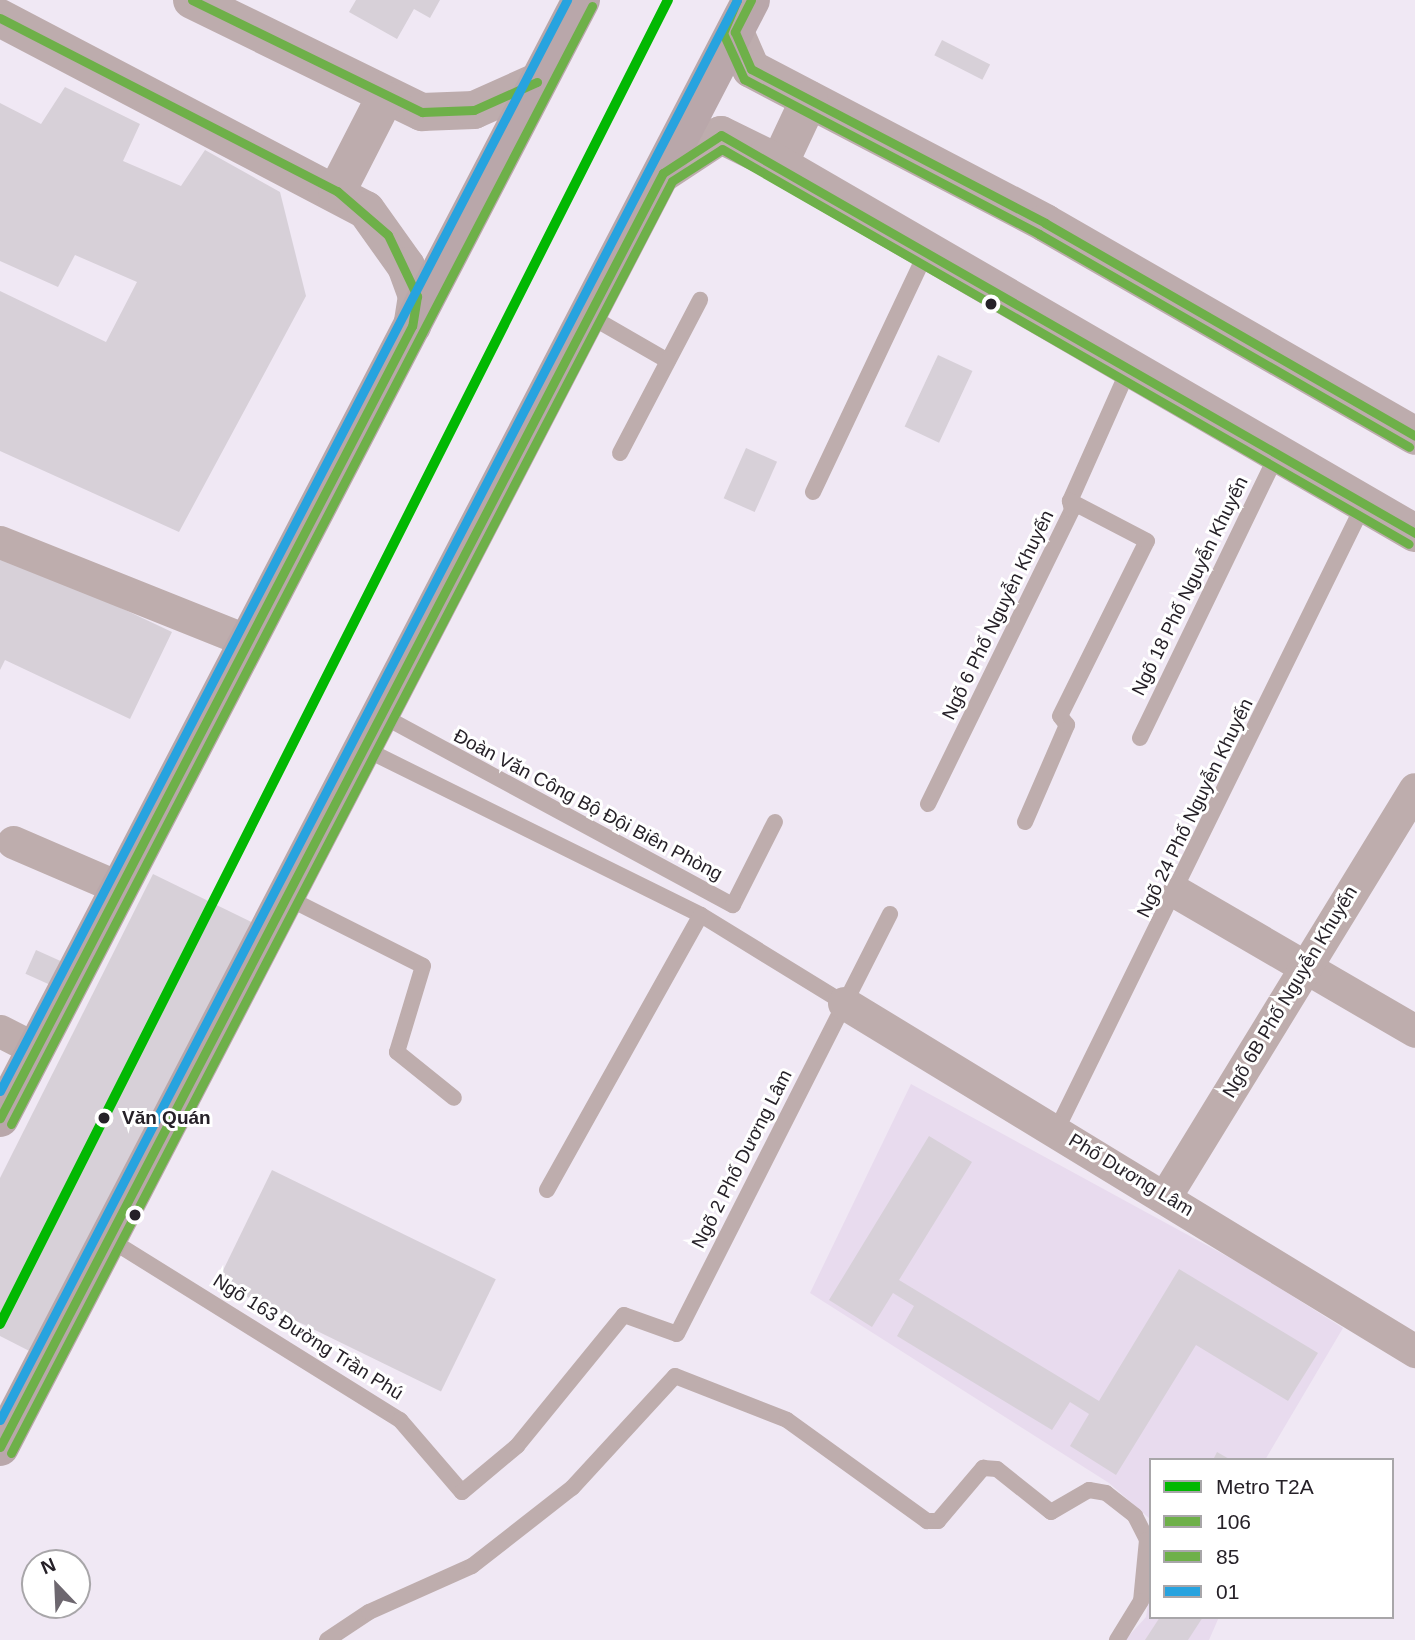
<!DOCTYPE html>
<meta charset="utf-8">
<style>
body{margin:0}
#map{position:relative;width:1415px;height:1640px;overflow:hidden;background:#f0e8f4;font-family:Helvetica,sans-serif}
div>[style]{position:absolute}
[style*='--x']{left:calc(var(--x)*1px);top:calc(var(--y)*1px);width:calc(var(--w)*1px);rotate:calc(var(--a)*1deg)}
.built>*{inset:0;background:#e8dbee}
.building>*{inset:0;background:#d7d0d8;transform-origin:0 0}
.lane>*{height:16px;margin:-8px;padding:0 8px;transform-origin:8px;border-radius:8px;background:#beadad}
.street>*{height:33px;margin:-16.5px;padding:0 16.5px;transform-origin:16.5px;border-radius:16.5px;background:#beadad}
.secondary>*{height:38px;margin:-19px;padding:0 19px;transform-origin:19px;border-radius:19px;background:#bdacad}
.highway>*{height:38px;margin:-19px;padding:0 19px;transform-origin:19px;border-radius:19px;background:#b9a7aa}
.bus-1>*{height:9px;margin:-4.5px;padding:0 4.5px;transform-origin:4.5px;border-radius:4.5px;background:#6eb049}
.bus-2>*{height:9px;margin:-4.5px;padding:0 4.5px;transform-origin:4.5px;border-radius:4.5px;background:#6eb049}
.bus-3>*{height:9px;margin:-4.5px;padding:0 4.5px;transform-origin:4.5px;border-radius:4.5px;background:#27a3df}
.metro-1>*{height:10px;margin:-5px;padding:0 5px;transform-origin:5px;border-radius:5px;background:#02b802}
.dots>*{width:19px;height:19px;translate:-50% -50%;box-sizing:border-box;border:4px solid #fff;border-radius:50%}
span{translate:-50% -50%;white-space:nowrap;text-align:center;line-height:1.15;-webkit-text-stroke:6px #fff;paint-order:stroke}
.street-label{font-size:19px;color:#262128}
.stop-label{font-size:19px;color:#262128;font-weight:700}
.left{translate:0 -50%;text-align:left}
.legend{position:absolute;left:1149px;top:1458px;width:245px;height:161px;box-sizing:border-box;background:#fff;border:2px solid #a8a6a9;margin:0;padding:9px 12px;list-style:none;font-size:21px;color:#262128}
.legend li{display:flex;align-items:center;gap:14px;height:35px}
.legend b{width:35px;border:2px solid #a8a6a9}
.north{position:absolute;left:21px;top:1549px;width:70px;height:70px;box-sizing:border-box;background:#fff;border:2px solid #a8a6a9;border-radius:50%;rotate:337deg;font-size:19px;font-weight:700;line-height:28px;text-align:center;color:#262128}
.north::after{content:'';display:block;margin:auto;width:24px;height:32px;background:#6d676f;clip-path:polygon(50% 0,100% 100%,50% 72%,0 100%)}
</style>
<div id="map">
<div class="built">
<div style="clip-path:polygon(911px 1084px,1243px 1265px,1343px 1328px,1265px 1460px,1151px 1460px,1151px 1530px,1150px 1519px,1109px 1483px,810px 1293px)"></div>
<div style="clip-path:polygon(1151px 1584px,1151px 1617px,1219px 1617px,1209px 1640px,1125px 1640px,1146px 1617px)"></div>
</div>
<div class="building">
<div style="clip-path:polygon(356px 0,440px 0,430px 18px,414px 9px,397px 39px,349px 12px)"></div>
<div style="left:942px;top:40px;width:54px;height:17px;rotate:27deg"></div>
<div style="clip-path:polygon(65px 87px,140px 124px,123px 161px,181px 186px,205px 150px,280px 192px,306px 296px,179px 532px,0 451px,0 291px,106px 342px,137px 282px,75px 255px,58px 287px,0 261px,0 103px,41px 124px)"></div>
<div style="left:938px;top:355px;width:38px;height:79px;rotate:25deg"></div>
<div style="left:746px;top:448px;width:34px;height:55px;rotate:24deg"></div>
<div style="clip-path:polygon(0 551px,172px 632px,130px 719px,5px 660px,0 670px)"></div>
<div style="clip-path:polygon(153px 874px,268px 930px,51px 1362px,0 1336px,0 1178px)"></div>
<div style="left:36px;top:950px;width:44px;height:26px;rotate:24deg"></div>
<div style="clip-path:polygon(929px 1136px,972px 1162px,899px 1280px,1099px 1401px,1179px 1269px,1318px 1353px,1288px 1401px,1196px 1345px,1116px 1475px,1070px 1446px,1089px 1414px,1070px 1402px,1052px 1430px,897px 1336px,914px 1306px,893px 1293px,872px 1327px,829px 1300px)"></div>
<div style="left:272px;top:1170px;width:249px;height:125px;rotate:26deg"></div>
<div style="clip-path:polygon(1217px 1452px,1231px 1460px,1213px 1460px)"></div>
<div style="clip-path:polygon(1160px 1617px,1203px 1617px,1188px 1640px,1145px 1640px)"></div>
</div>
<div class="lane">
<div style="--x:588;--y:315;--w:92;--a:29.9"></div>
<div style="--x:620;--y:453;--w:173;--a:-62.4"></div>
<div style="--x:813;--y:492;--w:267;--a:-64.7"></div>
<div style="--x:381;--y:715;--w:400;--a:28.4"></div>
<div style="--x:733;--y:905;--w:93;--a:-63.2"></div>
<div style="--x:1140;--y:738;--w:315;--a:-64.2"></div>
<div style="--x:363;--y:748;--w:377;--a:26.3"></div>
<div style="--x:701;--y:915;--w:168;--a:31.6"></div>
<div style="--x:928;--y:804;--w:327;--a:-63.9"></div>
<div style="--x:1072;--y:510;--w:9;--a:-103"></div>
<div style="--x:1070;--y:501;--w:148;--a:-66"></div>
<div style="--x:1025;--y:822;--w:106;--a:-66.6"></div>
<div style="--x:1067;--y:725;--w:11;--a:-128"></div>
<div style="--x:1060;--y:716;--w:195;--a:-63.6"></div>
<div style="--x:1147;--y:541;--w:87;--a:-152.5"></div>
<div style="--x:286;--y:897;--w:153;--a:26.7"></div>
<div style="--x:423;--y:966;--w:90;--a:106.8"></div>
<div style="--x:397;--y:1052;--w:73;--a:38.9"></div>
<div style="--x:1057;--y:1129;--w:696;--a:-63.84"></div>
<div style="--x:547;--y:1190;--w:315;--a:-60.8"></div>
<div style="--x:109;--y:1239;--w:343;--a:31.9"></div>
<div style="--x:400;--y:1420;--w:95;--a:49.3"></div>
<div style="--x:462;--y:1492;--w:72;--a:-39.9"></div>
<div style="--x:517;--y:1446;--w:169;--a:-50.8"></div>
<div style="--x:624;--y:1315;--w:56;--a:19.7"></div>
<div style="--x:677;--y:1334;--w:471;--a:-63.1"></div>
<div style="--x:327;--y:1640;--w:50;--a:-33.7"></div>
<div style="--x:369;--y:1612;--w:113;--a:-24.1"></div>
<div style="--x:472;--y:1566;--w:127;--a:-38"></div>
<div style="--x:572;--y:1488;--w:152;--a:-47.4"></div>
<div style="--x:675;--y:1376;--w:120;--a:21.4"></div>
<div style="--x:787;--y:1420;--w:173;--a:35.8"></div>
<div style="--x:927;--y:1521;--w:11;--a:0"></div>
<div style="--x:938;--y:1521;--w:70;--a:-49.7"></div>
<div style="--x:983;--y:1468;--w:14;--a:4"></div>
<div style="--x:997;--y:1469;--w:69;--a:38.5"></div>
<div style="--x:1051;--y:1512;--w:44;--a:-30.1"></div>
<div style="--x:1089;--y:1490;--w:17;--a:10"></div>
<div style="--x:1106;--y:1493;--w:37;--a:38"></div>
<div style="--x:1135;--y:1516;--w:27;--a:63"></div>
<div style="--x:1147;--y:1540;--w:61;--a:95.6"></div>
<div style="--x:1141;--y:1601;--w:46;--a:121.6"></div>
</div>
<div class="street">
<div style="--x:0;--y:542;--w:267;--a:21.8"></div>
<div style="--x:13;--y:842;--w:116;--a:23.3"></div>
<div style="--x:1178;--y:893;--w:274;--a:30.2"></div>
<div style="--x:844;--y:1003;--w:669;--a:31.36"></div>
<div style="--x:0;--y:1031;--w:39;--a:27"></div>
<div style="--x:1166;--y:1195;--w:476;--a:-58.5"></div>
</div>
<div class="secondary">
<div style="--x:192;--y:0;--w:256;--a:26"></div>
<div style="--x:422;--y:112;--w:52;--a:-2.2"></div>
<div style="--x:474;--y:110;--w:69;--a:-24"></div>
<div style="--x:0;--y:18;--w:413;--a:27.7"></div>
<div style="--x:366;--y:210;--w:69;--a:54.5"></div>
<div style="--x:406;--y:266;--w:32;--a:70"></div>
<div style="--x:417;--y:296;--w:30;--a:99"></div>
<div style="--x:735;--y:32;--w:40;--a:66.6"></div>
<div style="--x:751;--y:69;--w:332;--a:27.6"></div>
<div style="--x:1045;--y:223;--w:427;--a:29.9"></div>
<div style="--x:779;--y:164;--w:71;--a:-64.9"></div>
<div style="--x:663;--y:173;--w:69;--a:-33.2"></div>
<div style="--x:721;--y:135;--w:50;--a:26.1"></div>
<div style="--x:766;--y:157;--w:750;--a:30.09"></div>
<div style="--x:337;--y:191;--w:103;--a:-62.9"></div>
</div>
<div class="highway">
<div style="--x:0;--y:1118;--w:1260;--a:-62.54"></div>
<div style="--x:0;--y:1447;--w:1630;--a:-62.57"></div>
</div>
<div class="bus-1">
<div style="--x:192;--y:0;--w:256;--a:26"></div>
<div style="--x:422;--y:112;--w:52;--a:-2.2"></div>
<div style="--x:474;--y:110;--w:69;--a:-24"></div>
<div style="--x:751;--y:0;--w:36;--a:117"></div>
<div style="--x:735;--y:32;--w:40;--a:66.6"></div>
<div style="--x:751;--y:69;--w:332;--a:27.6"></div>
<div style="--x:1045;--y:223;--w:427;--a:29.9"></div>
<div style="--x:0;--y:18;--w:379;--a:27.2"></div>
<div style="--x:337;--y:191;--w:67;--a:40.8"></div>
<div style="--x:388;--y:235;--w:68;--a:64.6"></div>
<div style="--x:417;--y:296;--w:30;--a:99"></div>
<div style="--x:412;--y:326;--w:893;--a:117.48"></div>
<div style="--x:0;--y:1447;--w:1436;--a:-62.51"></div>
<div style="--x:663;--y:173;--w:69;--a:-33.2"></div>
<div style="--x:721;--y:135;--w:800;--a:29.83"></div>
</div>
<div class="bus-2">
<div style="--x:737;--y:0;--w:36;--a:113"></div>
<div style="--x:723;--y:33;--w:51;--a:65.5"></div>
<div style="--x:744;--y:79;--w:333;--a:27.7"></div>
<div style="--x:1039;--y:234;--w:427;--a:29.9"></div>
<div style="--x:11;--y:1124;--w:1260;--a:-62.54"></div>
<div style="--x:11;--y:1453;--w:1433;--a:-62.54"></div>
<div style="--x:672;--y:181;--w:59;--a:-32.6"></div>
<div style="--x:722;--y:149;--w:792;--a:29.9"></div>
</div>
<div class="bus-3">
<div style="--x:0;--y:1091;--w:1230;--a:-62.54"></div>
<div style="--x:0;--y:1420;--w:1600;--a:-62.57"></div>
</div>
<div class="metro-1">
<div style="--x:0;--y:1324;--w:1483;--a:-63.23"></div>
</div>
<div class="dots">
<div style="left:991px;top:304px;background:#262128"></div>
<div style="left:104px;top:1118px;background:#262128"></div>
<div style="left:135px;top:1215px;background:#262128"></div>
</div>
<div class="street-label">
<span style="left:1190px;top:586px;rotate:-64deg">Ngõ 18 Phố Nguyễn Khuyến</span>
<span style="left:998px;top:615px;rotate:-64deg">Ngõ 6 Phố Nguyễn Khuyến</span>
<span style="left:588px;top:805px;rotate:28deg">Đoàn Văn Công Bộ Đội Biên Phòng</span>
<span style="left:1195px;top:808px;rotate:-64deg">Ngõ 24 Phố Nguyễn Khuyến</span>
<span style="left:1290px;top:992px;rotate:-59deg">Ngõ 6B Phố Nguyễn Khuyến</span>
<span style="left:742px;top:1159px;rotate:-63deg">Ngõ 2 Phố Dương Lâm</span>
<span style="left:1131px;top:1175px;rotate:31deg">Phố Dương Lâm</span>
<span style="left:308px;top:1337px;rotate:32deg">Ngõ 163 Đường Trần Phú</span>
</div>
<div class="stop-label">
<span class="left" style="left:122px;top:1118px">Văn Quán</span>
</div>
<ul class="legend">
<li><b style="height:9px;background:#02b802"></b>Metro T2A</li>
<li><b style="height:9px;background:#6eb049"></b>106</li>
<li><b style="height:9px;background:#6eb049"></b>85</li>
<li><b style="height:9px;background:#27a3df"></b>01</li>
</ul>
<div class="north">N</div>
</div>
